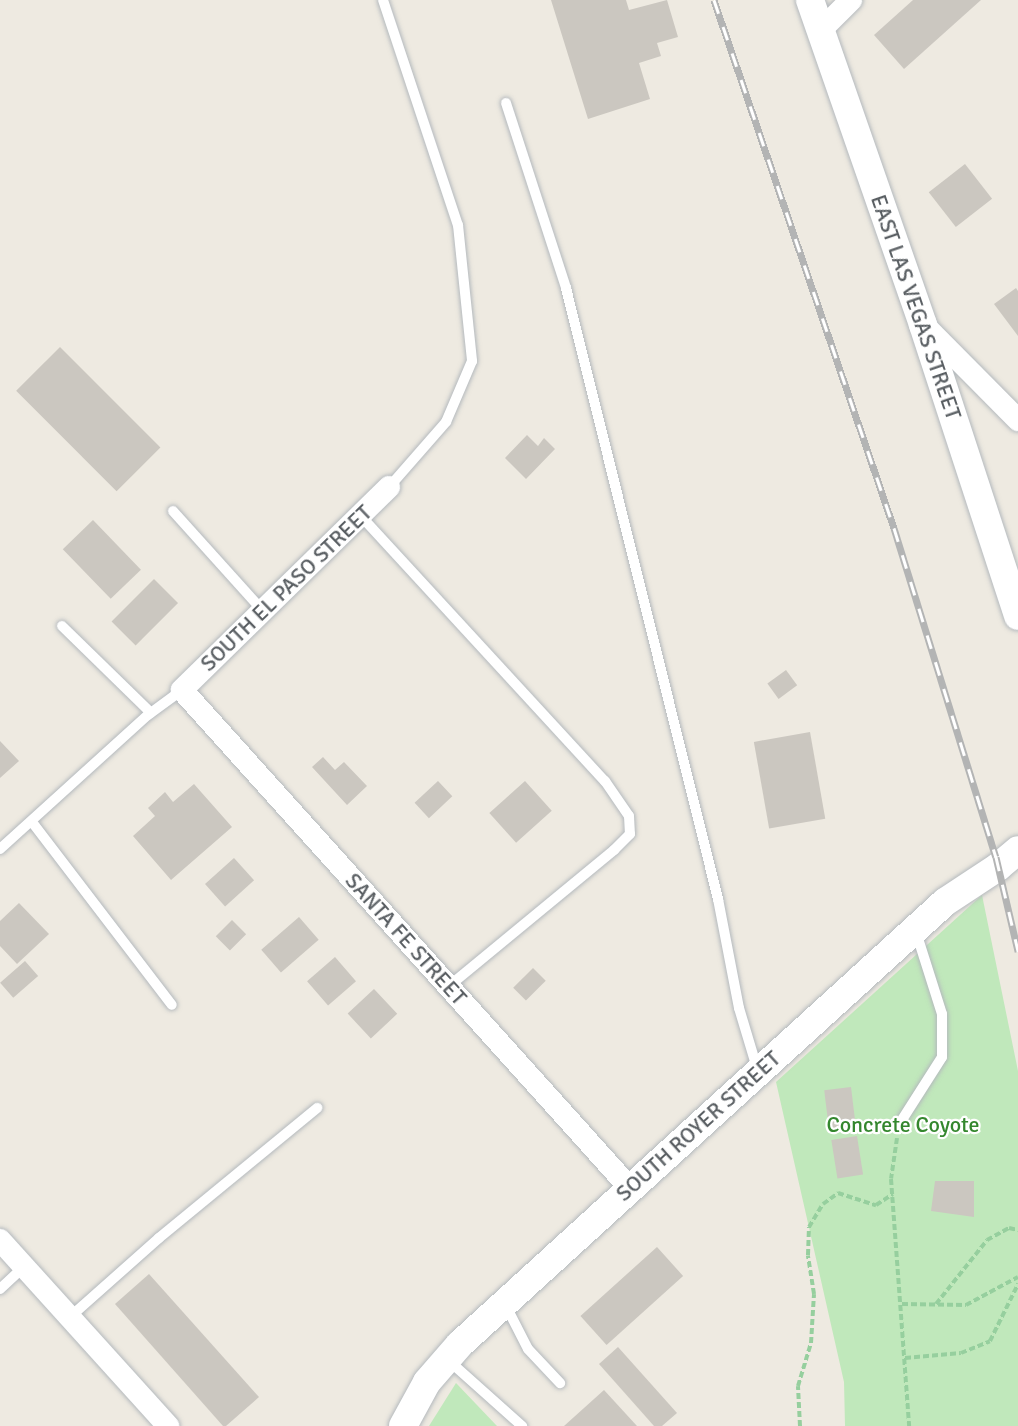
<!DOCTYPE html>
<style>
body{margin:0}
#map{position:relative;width:1018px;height:1426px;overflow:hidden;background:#eeeae1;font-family:Signika,sans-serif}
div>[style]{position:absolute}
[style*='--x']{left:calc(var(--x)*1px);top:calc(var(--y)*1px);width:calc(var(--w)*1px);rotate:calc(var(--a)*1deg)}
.green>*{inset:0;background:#c0e8bb}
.building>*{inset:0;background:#cbc7c0;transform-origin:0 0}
.path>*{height:4px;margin-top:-2px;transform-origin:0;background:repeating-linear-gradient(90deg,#96cf9e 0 6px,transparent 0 9px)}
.roads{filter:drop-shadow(0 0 2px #b4b9bd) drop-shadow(0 0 2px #b4b9bd)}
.service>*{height:10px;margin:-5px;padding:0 5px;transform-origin:5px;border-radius:5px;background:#fff}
.minor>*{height:22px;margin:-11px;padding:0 11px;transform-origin:11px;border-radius:11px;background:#fff}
.tertiary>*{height:28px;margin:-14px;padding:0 14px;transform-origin:14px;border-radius:14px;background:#fff}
.rail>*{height:7px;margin-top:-3.5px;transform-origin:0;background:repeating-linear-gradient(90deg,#fff 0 14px,#b3b4b4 0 28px);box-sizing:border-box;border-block:2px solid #b3b4b4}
span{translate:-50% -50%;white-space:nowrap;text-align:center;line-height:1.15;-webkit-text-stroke:4.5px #fff;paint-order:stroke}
.street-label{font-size:22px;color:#5a5f63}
.park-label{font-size:22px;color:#34872e}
</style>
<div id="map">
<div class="green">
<div style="clip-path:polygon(982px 895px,1018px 1071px,1018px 1426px,845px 1426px,844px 1382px,776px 1082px)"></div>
<div style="clip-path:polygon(456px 1383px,497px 1426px,429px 1426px)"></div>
</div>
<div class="building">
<div style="clip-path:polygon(551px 0,626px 0,629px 10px,667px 0,678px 37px,657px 43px,661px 56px,639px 63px,650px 99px,588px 119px)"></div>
<div style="clip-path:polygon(913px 0,981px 0,904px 69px,874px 35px)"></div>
<div style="left:965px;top:164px;width:44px;height:46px;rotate:52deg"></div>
<div style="clip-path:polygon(1016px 288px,1018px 291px,1018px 336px,994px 304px)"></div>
<div style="left:60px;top:347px;width:142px;height:62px;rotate:45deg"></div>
<div style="clip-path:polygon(527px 435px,538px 446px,544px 438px,555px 449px,526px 479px,505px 458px)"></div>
<div style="left:93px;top:520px;width:69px;height:42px;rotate:46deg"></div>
<div style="left:154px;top:579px;width:34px;height:60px;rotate:45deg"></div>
<div style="left:786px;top:670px;width:19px;height:23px;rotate:54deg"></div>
<div style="left:810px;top:732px;width:88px;height:57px;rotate:80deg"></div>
<div style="clip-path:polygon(0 741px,19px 761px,0 778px)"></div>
<div style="clip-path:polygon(323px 757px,335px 770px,344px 762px,367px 786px,347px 805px,312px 767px)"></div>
<div style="left:438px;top:781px;width:21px;height:32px;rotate:47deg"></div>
<div style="left:525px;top:781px;width:40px;height:48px;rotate:48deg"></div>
<div style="clip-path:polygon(194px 784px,232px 827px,171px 880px,133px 836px,155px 816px,148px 808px,165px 792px,173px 802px)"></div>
<div style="left:234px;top:858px;width:30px;height:39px;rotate:48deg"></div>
<div style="clip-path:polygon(19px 903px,49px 934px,17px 964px,0 946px,0 921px)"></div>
<div style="left:299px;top:917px;width:30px;height:50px;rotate:49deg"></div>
<div style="left:232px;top:920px;width:20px;height:23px;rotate:45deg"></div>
<div style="left:335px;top:957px;width:32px;height:37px;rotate:49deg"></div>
<div style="left:25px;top:961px;width:20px;height:33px;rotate:49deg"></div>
<div style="left:533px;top:968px;width:18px;height:28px;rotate:45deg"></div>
<div style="left:374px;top:989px;width:34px;height:36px;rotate:47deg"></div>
<div style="left:851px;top:1087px;width:39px;height:27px;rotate:83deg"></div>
<div style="left:857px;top:1136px;width:39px;height:26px;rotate:81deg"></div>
<div style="clip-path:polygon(935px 1181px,974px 1181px,974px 1217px,931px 1211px)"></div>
<div style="left:657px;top:1247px;width:39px;height:103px;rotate:48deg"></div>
<div style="clip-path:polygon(149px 1274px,259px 1397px,226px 1426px,223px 1426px,115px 1304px)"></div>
<div style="clip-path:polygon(618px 1347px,677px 1413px,662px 1426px,654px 1426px,599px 1364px)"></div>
<div style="clip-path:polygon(604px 1390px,637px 1426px,564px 1426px)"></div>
</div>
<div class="path">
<div style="--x:897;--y:1138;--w:41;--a:98.3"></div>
<div style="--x:891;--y:1179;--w:248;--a:85.8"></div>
<div style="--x:902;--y:1304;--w:64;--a:0.9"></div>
<div style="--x:966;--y:1305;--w:59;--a:-28.3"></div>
<div style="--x:936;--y:1304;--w:82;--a:-51.4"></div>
<div style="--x:987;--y:1240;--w:25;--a:-29"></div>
<div style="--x:1009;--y:1228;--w:9;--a:13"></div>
<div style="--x:905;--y:1358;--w:56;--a:-5.1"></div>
<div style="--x:961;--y:1353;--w:31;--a:-22"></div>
<div style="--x:990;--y:1341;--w:64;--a:-63.8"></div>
<div style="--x:800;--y:1426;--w:40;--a:-92.9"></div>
<div style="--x:798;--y:1386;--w:45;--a:-73.2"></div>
<div style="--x:811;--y:1343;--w:49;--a:-86.5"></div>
<div style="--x:814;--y:1294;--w:39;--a:-99"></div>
<div style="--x:808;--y:1255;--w:28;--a:-88"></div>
<div style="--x:809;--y:1227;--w:27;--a:-59"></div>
<div style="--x:823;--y:1204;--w:19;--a:-36"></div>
<div style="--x:838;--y:1193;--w:40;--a:18"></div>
<div style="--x:876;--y:1205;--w:20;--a:-33"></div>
</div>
<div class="roads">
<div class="service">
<div style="--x:383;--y:0;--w:237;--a:71.6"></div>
<div style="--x:458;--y:225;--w:137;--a:84.1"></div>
<div style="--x:472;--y:361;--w:66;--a:113.1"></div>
<div style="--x:446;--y:422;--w:86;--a:131.2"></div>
<div style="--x:506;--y:103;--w:194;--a:72"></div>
<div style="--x:566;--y:288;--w:630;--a:76.03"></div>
<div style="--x:718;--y:899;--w:111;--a:79.1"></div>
<div style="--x:739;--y:1008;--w:63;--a:73.3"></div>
<div style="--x:173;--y:511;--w:135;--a:48"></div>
<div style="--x:360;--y:515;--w:362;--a:47.4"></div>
<div style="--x:605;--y:781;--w:42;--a:55.6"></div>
<div style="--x:629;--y:816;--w:18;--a:87"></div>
<div style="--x:630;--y:834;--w:23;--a:135"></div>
<div style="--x:614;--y:850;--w:214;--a:140.5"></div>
<div style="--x:62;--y:626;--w:124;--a:44.3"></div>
<div style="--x:32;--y:822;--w:230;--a:52.6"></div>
<div style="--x:0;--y:849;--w:200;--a:-42.2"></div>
<div style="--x:148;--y:715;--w:42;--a:-36.3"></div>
<div style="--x:900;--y:1123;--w:78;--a:-57.5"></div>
<div style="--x:942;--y:1057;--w:43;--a:-90"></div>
<div style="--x:942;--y:1014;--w:86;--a:-107.6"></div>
<div style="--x:0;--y:1289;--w:33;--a:-43"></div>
<div style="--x:506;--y:1306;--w:48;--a:62.9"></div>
<div style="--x:528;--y:1349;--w:47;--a:46.7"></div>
<div style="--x:70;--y:1317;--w:119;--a:-41.6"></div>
<div style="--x:159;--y:1238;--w:205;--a:-39.4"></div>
<div style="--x:447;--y:1359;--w:101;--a:41.8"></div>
</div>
<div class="minor">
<div style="--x:820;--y:31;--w:44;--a:-45"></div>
<div style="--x:924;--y:325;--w:134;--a:45.3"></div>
<div style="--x:389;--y:487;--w:290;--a:135.6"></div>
<div style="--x:182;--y:690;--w:670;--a:48.03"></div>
<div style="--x:0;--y:1240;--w:251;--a:47.9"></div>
</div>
<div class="tertiary">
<div style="--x:810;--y:0;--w:344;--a:70.8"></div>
<div style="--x:923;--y:325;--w:306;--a:71.9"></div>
<div style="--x:403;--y:1426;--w:50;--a:-61.4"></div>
<div style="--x:427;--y:1382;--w:50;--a:-49"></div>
<div style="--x:460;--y:1344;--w:656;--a:-42.34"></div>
<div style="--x:945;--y:902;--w:64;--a:-33.4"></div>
<div style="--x:998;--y:867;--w:26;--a:-40"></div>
</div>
</div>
<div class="rail">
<div style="--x:714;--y:0;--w:558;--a:71.18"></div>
<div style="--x:894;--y:528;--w:344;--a:72.8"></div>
<div style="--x:996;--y:857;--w:97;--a:76.8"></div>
</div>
<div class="street-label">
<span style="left:916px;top:307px;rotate:71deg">EAST LAS VEGAS STREET</span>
<span style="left:286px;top:588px;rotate:-44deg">SOUTH EL PASO STREET</span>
<span style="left:406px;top:939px;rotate:48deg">SANTA FE STREET</span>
<span style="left:698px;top:1126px;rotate:-42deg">SOUTH ROYER STREET</span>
</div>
<div class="park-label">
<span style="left:903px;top:1125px">Concrete Coyote</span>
</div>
</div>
